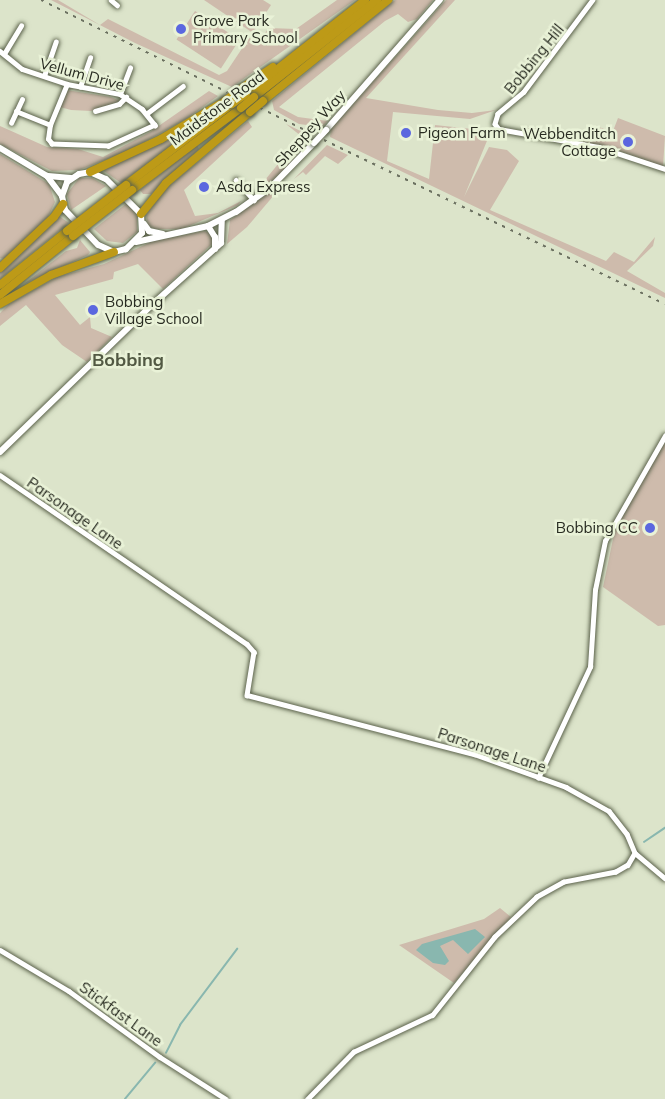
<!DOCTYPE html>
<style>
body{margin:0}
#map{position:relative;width:665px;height:1099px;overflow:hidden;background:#dce4ca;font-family:Mulish,sans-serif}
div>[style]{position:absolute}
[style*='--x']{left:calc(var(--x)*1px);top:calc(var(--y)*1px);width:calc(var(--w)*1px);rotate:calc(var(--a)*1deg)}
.green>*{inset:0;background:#cebbac;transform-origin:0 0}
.water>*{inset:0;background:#89b7af}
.stream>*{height:1.5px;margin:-0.75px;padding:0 0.75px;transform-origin:0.75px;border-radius:0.75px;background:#89b7af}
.roads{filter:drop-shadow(0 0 2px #5b624b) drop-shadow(0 0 2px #5b624b)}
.street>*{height:4.5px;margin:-2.25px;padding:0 2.25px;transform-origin:2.25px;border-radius:2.25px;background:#fff}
.secondary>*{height:6px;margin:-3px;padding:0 3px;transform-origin:3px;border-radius:3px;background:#fff}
.highway>*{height:8px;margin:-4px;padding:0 4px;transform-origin:4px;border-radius:4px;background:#bd9a17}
.rail>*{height:1.5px;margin-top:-0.75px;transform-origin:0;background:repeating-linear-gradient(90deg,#6b7060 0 3px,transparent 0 9px)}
.bridges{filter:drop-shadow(0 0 2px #5b624b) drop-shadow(0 0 2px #5b624b)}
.secondary-bridge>*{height:6px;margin:-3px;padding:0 3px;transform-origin:3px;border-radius:3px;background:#fff}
.highway-bridge>*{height:8px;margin:-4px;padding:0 4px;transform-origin:4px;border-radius:4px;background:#bd9a17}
.dots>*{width:16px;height:16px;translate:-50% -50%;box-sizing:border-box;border:3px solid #e9f2d7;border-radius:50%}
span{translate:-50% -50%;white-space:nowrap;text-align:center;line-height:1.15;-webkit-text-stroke:5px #e9f2d7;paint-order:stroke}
.poi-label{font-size:15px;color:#282b21}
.left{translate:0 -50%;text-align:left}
.right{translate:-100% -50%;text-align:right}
.street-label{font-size:15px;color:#282b21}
.quarter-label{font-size:18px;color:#525943;font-weight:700}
</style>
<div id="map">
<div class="green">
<div style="clip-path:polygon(51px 0,58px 0,100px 25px,108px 19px,219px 75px,227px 71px,249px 38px,257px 42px,269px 28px,296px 29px,337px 0,355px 0,232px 87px,135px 43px)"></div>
<div style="clip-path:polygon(204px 0,263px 0,271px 5px,253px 33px)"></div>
<div style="clip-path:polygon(395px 0,433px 0,417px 19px,408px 22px,398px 14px,385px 21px,279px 107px,298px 117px,328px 121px,322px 127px,299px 124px,274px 110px,272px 101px)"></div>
<div style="clip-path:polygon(446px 0,455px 0,366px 98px,438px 110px,472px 113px,496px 110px,470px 119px,393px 112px,387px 161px,429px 179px,435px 125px,491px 131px,464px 197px,489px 147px,507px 150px,519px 161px,490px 210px,606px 261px,614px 252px,634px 262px,655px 237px,653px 246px,627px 271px,665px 293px,665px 298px,330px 137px,331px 129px)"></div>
<div style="left:195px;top:11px;width:53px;height:34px;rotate:33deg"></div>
<div style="clip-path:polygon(66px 90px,111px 97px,120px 101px,91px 111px,71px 110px,60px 107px)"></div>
<div style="clip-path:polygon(209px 91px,218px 96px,186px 119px,128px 151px,79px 170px,52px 171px,0 144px,0 126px,47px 147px,78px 149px,103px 157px,150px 132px)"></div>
<div style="clip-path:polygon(231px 102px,121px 183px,104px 171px,104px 169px)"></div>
<div style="clip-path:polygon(618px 118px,665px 136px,663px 167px,608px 147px,523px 131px,529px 127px,592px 137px,598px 127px,613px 131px)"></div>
<div style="clip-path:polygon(248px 121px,252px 127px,184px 190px,195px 216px,218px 213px,241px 201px,238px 205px,182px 229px,155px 229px,148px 225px,146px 215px,164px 190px)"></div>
<div style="clip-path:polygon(286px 124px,311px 136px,287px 167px,264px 188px,256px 191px,301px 136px)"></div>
<div style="clip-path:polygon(197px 145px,199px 149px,151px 194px,143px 194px,140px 190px)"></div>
<div style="clip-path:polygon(327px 145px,348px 155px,338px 164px,325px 156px,306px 175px,303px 172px,294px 179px)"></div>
<div style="clip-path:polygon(0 154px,49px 184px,55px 202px,48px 217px,5px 259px,0 258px)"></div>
<div style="clip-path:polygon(79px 178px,92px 178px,106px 186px,71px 210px,67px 194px)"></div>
<div style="clip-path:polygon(286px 181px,247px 227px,227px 244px,230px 220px)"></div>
<div style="clip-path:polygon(127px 203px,137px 216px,137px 232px,123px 243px,107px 241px,94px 229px)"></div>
<div style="clip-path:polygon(59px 216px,69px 223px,0 279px,0 271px)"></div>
<div style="clip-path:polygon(204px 231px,210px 233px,213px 243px,163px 289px,138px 264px,114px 272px,113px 279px,55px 295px,80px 325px,90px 317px,91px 328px,112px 337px,87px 362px,62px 345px,26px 305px,0 326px,0 313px,9px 304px,57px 277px,104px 264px,153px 241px)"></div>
<div style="clip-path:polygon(80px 240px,90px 252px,88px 255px,24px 284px,66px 251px,77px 248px)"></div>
<div style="clip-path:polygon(665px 439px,665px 625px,658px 626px,603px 587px,617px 520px)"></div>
<div style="clip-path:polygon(500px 908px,511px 917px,454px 983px,399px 945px,484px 919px)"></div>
</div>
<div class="water">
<div style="clip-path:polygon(475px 929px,485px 937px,468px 954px,453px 940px,440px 946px,449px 961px,445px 965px,433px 963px,416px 950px,422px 944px)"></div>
</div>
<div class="stream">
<div style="--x:644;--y:842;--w:25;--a:-34"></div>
<div style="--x:166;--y:1053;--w:31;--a:-63"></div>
<div style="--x:180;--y:1025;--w:95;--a:-53.1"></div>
<div style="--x:125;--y:1099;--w:47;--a:-50.2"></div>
</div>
<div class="roads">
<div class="street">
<div style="--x:111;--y:0;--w:8;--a:40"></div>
<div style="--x:593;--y:0;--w:115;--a:126.9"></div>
<div style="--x:524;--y:92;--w:34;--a:140"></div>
<div style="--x:498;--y:114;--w:10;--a:107"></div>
<div style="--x:495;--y:124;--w:6;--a:51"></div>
<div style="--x:499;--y:129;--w:102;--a:10.2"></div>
<div style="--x:599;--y:147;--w:70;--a:18.4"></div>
<div style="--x:0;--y:51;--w:28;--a:39"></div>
<div style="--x:22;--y:69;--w:47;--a:18.4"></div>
<div style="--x:67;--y:84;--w:54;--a:10.7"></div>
<div style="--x:120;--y:94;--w:27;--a:34"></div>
<div style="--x:142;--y:109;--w:21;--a:51"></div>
<div style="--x:155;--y:125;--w:51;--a:155.5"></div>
<div style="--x:109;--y:146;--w:57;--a:-178"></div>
<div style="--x:52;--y:144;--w:6;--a:-129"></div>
<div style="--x:48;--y:139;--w:14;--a:-82"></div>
<div style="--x:50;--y:125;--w:44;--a:-67.5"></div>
<div style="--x:4;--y:54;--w:33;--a:-59"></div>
<div style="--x:44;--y:76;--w:36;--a:-71"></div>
<div style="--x:80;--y:87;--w:31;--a:-71"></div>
<div style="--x:120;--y:94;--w:28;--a:-69"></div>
<div style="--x:16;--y:111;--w:37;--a:22"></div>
<div style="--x:95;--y:111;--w:25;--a:-16"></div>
<div style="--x:119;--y:104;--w:10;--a:-45"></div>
<div style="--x:146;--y:114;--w:46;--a:-37.1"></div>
<div style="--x:11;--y:123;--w:26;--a:-65"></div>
<div style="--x:236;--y:180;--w:27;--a:48"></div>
<div style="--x:0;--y:475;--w:299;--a:34.4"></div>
<div style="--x:247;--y:644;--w:11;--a:49"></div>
<div style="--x:254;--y:652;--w:44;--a:99.2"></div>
<div style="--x:247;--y:695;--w:235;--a:14.6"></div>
<div style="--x:474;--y:754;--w:98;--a:19.7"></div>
<div style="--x:566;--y:787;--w:49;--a:29.2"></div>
<div style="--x:609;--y:811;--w:29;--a:52"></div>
<div style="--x:627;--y:834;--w:21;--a:67"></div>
<div style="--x:635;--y:853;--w:14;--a:120"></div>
<div style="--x:628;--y:865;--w:14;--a:150"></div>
<div style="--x:616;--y:872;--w:53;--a:169.1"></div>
<div style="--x:564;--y:882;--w:31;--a:151"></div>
<div style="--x:537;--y:897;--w:58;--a:136.4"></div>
<div style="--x:495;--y:937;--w:100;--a:128.5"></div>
<div style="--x:433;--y:1015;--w:87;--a:154.9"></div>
<div style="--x:354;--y:1052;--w:66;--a:134.4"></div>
<div style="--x:538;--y:778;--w:123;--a:-64.9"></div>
<div style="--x:590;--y:667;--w:77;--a:-86.3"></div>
<div style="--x:595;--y:590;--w:50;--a:-78.5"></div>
<div style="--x:605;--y:541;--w:121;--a:-60.3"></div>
<div style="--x:635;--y:853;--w:39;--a:40"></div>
<div style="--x:0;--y:950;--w:80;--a:30.7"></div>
<div style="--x:69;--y:991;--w:112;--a:36"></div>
<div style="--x:160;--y:1057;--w:78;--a:32.5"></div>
</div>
<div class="secondary">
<div style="--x:326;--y:130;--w:173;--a:-48.8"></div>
<div style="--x:0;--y:148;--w:55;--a:30.8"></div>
<div style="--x:47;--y:176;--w:25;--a:53"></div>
<div style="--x:90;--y:172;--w:17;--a:24"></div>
<div style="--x:106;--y:179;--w:49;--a:45"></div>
<div style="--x:141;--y:214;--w:19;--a:87"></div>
<div style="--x:142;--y:233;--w:23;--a:135"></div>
<div style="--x:126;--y:249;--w:12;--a:166"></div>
<div style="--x:114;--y:252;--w:17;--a:-156"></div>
<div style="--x:98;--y:245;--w:48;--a:-133.3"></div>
<div style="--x:65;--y:210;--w:14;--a:-102"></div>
<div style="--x:62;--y:196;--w:15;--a:-70"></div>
<div style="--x:67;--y:182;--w:14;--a:-34"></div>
<div style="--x:79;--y:174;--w:11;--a:-10"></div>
<div style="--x:48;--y:176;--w:23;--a:5"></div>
<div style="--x:144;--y:224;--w:9;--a:54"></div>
<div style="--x:149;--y:231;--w:14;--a:12"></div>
<div style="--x:208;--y:226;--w:13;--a:58"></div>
<div style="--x:215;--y:237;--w:12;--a:90"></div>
<div style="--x:136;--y:242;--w:74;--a:-12.5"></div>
<div style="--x:208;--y:226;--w:31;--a:-27"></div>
<div style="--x:236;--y:212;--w:43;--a:-35.5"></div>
<div style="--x:271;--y:187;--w:62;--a:-45.7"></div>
<div style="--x:0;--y:452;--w:214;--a:-44.1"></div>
<div style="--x:154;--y:303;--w:90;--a:-41.8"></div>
<div style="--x:221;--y:243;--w:23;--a:-88"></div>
</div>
<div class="highway">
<div style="--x:239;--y:90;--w:41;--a:-34.1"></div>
<div style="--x:246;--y:94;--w:152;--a:-38.3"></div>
<div style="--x:254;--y:97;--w:157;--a:-38.3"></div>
<div style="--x:263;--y:101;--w:161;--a:-38.9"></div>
<div style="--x:90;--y:172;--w:78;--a:-24.9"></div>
<div style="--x:161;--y:139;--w:74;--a:-30.7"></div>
<div style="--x:126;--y:185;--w:133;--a:-37.4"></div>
<div style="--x:132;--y:190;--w:136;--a:-37"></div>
<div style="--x:141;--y:214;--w:40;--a:-51"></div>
<div style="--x:166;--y:183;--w:110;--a:-40.2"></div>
<div style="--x:0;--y:268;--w:74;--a:-43.4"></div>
<div style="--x:54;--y:217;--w:16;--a:-55"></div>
<div style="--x:0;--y:285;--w:86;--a:-38.9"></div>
<div style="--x:0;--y:295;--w:94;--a:-38.9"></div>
<div style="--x:0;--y:304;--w:59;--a:-29.6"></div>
<div style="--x:51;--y:275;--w:67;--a:-20.1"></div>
</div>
</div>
<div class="rail">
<div style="--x:41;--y:0;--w:208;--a:26.3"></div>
<div style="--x:260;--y:108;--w:61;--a:26.1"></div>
<div style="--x:324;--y:140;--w:378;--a:25.7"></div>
</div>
<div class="bridges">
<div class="secondary-bridge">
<div style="--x:314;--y:143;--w:18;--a:-47"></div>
</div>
<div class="highway-bridge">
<div style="--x:225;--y:101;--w:18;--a:-38"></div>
<div style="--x:232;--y:104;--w:17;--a:-36"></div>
<div style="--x:241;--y:108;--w:17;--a:-40"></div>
<div style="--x:250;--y:112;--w:17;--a:-40"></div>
<div style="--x:67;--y:231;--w:75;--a:-37.9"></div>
<div style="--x:73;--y:236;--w:75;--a:-37.9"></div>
</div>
</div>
<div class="dots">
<div style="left:181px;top:29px;background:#5b67df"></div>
<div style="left:406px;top:133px;background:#5b67df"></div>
<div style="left:628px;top:142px;background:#5b67df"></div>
<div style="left:204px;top:187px;background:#5b67df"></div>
<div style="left:93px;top:310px;background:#5b67df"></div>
<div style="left:650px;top:528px;background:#5b67df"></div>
</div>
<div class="poi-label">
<span class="left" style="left:193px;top:29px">Grove Park<br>Primary School</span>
<span class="left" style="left:418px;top:133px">Pigeon Farm</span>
<span class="right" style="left:616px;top:142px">Webbenditch<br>Cottage</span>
<span class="left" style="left:216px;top:187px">Asda Express</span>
<span class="left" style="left:105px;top:310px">Bobbing<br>Village School</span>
<span class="right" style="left:638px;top:528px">Bobbing CC</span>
</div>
<div class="street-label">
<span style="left:534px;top:59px;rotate:-51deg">Bobbing Hill</span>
<span style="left:82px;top:74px;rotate:15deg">Vellum Drive</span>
<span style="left:217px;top:108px;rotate:-37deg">Maidstone Road</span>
<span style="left:310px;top:128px;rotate:-48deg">Sheppey Way</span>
<span style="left:75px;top:513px;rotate:35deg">Parsonage Lane</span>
<span style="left:492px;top:750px;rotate:18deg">Parsonage Lane</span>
<span style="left:121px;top:1014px;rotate:36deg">Stickfast Lane</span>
</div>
<div class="quarter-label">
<span style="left:128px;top:360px">Bobbing</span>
</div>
</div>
